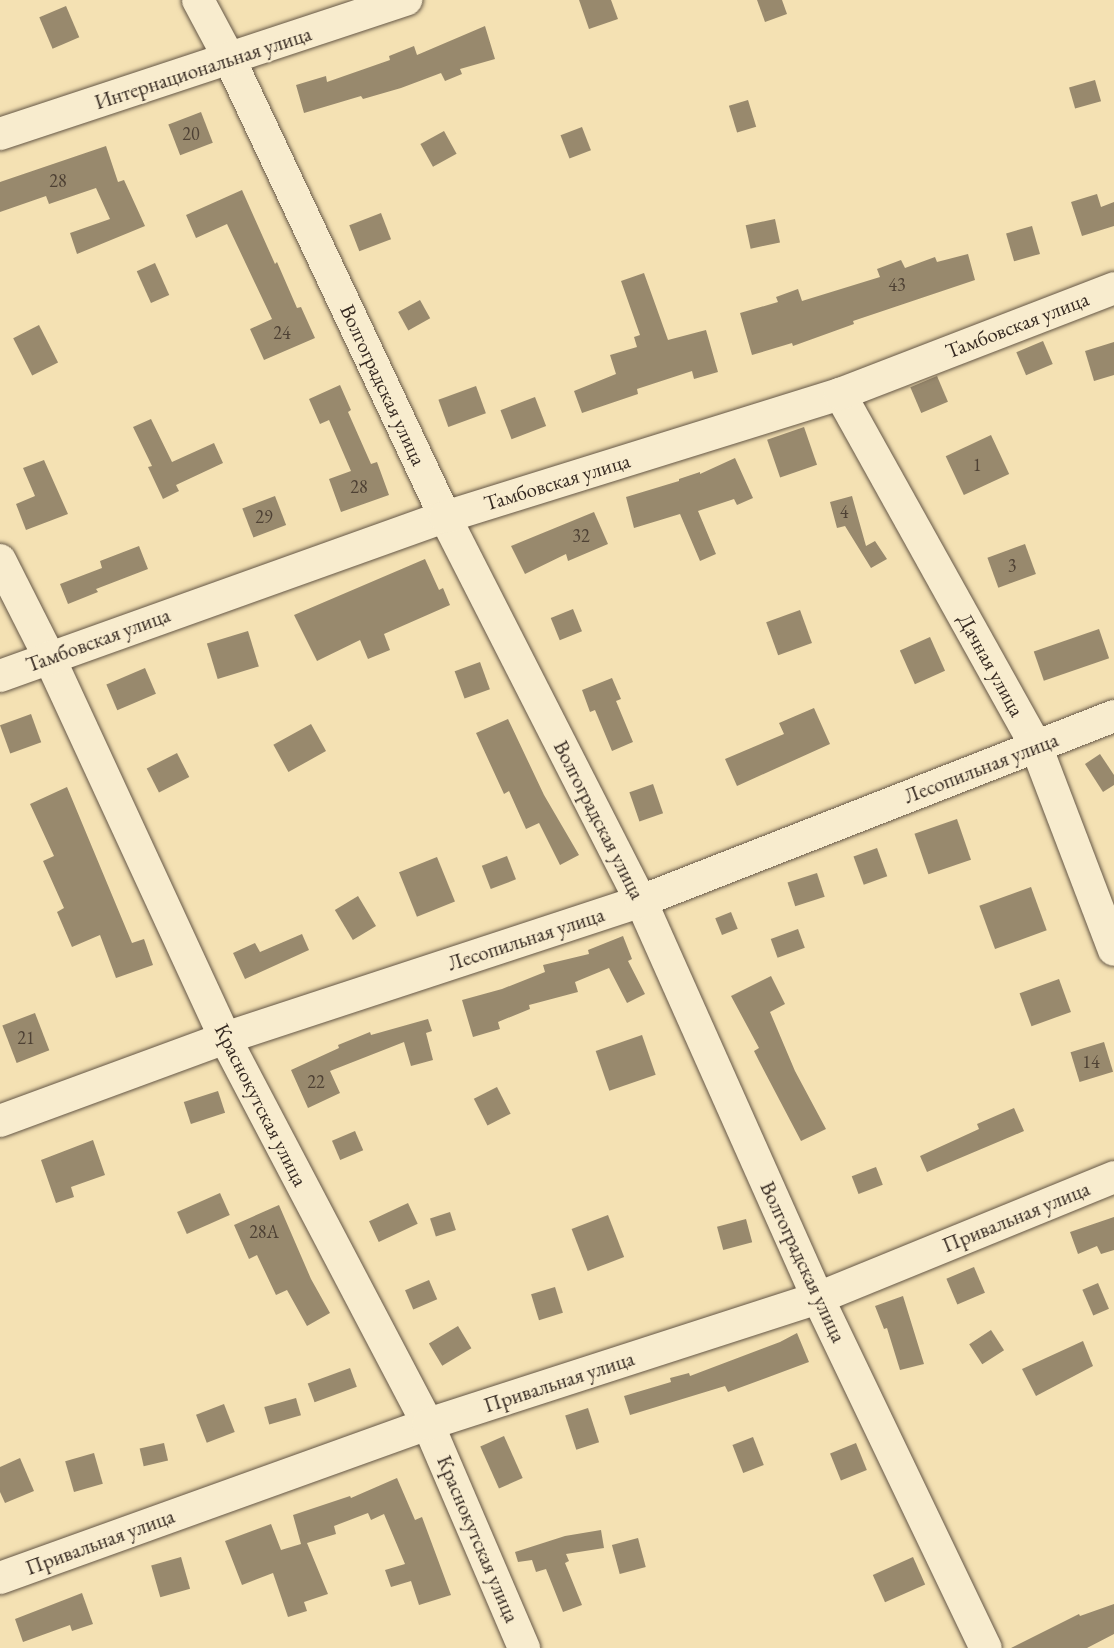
<!DOCTYPE html>
<meta charset="utf-8">
<style>
body{margin:0}
#map{position:relative;width:1114px;height:1648px;overflow:hidden;background:#f4e1b3;font-family:"EB Garamond",serif}
div>[style]{position:absolute}
[style*='--x']{left:calc(var(--x)*1px);top:calc(var(--y)*1px);width:calc(var(--w)*1px);rotate:calc(var(--a)*1deg)}
.building>*{inset:0;background:#98896d;transform-origin:0 0}
.roads{filter:drop-shadow(0 0 2px #655746) drop-shadow(0 0 2px #655746)}
.minor>*{height:32px;margin:-16px;padding:0 16px;transform-origin:16px;border-radius:16px;background:#f8ecce}
span{translate:-50% -50%;white-space:nowrap;text-align:center;line-height:1.15;-webkit-text-stroke:4.5px #f8ecce;paint-order:stroke}
.number-label{font-size:18px;color:#4e4134}
.number-label span{-webkit-text-stroke-width:0}
.street-label{font-size:21px;color:#352921}
</style>
<div id="map">
<div class="building">
<div style="clip-path:polygon(579px 0,611px 0,618px 19px,589px 29px)"></div>
<div style="clip-path:polygon(757px 0,782px 0,787px 14px,765px 22px)"></div>
<div style="left:66px;top:6px;width:34px;height:29px;rotate:67deg"></div>
<div style="clip-path:polygon(485px 26px,495px 59px,460px 69px,462px 74px,445px 81px,441px 73px,401px 88px,363px 99px,361px 96px,304px 113px,296px 85px,326px 76px,327px 82px,390px 60px,389px 56px,414px 46px,417px 55px)"></div>
<div style="left:1095px;top:80px;width:22px;height:27px;rotate:74deg"></div>
<div style="left:748px;top:100px;width:28px;height:20px;rotate:73deg"></div>
<div style="left:201px;top:112px;width:33px;height:35px;rotate:69deg"></div>
<div style="left:582px;top:127px;width:25px;height:23px;rotate:69deg"></div>
<div style="left:444px;top:131px;width:26px;height:27px;rotate:61deg"></div>
<div style="clip-path:polygon(106px 146px,118px 182px,124px 180px,145px 226px,77px 254px,70px 233px,110px 219px,96px 188px,49px 204px,46px 196px,0 212px,0 182px)"></div>
<div style="clip-path:polygon(242px 190px,275px 264px,277px 262px,297px 308px,301px 307px,315px 338px,264px 360px,250px 329px,272px 319px,227px 224px,196px 238px,186px 215px)"></div>
<div style="clip-path:polygon(1097px 194px,1101px 207px,1114px 202px,1114px 226px,1082px 236px,1071px 202px)"></div>
<div style="left:381px;top:213px;width:28px;height:34px;rotate:69deg"></div>
<div style="left:775px;top:219px;width:24px;height:30px;rotate:78deg"></div>
<div style="left:1032px;top:226px;width:29px;height:27px;rotate:74deg"></div>
<div style="clip-path:polygon(968px 254px,975px 280px,853px 321px,854px 324px,793px 346px,792px 343px,752px 355px,740px 313px,778px 302px,776px 297px,798px 289px,802px 301px,880px 277px,877px 269px,901px 260px,905px 268px,935px 257px,937px 262px)"></div>
<div style="left:155px;top:263px;width:35px;height:20px;rotate:66deg"></div>
<div style="clip-path:polygon(644px 273px,668px 340px,706px 330px,718px 372px,694px 379px,692px 371px,637px 389px,638px 394px,582px 413px,574px 391px,616px 374px,610px 355px,637px 347px,634px 337px,640px 335px,621px 281px)"></div>
<div style="left:420px;top:300px;width:21px;height:25px;rotate:61deg"></div>
<div style="left:39px;top:325px;width:42px;height:29px;rotate:63deg"></div>
<div style="left:1043px;top:341px;width:25px;height:29px;rotate:67deg"></div>
<div style="clip-path:polygon(1114px 342px,1114px 375px,1094px 381px,1085px 351px)"></div>
<div style="left:937px;top:376px;width:28px;height:29px;rotate:67deg"></div>
<div style="clip-path:polygon(340px 385px,351px 410px,348px 412px,371px 464px,377px 462px,389px 495px,341px 512px,329px 479px,351px 471px,329px 420px,320px 424px,309px 399px)"></div>
<div style="left:476px;top:386px;width:29px;height:40px;rotate:70deg"></div>
<div style="left:535px;top:397px;width:31px;height:37px;rotate:69deg"></div>
<div style="clip-path:polygon(151px 419px,172px 462px,214px 443px,223px 463px,176px 485px,179px 491px,163px 499px,148px 467px,152px 466px,133px 427px)"></div>
<div style="left:804px;top:427px;width:40px;height:39px;rotate:71deg"></div>
<div style="left:991px;top:435px;width:43px;height:50px;rotate:65deg"></div>
<div style="clip-path:polygon(735px 458px,753px 498px,737px 505px,734px 499px,698px 511px,716px 554px,700px 561px,680px 514px,634px 528px,626px 497px,679px 481px,679px 479px,700px 472px,700px 474px)"></div>
<div style="clip-path:polygon(44px 460px,68px 514px,26px 530px,16px 504px,35px 496px,23px 468px)"></div>
<div style="left:275px;top:496px;width:31px;height:35px;rotate:69deg"></div>
<div style="clip-path:polygon(852px 496px,866px 546px,875px 541px,887px 559px,871px 568px,845px 526px,837px 528px,830px 502px)"></div>
<div style="clip-path:polygon(594px 512px,608px 544px,568px 561px,566px 554px,525px 574px,511px 546px)"></div>
<div style="left:1025px;top:544px;width:32px;height:40px;rotate:70deg"></div>
<div style="clip-path:polygon(139px 546px,148px 569px,96px 589px,98px 592px,68px 604px,60px 584px,102px 568px,100px 561px)"></div>
<div style="clip-path:polygon(425px 559px,439px 590px,443px 588px,450px 605px,384px 634px,390px 650px,368px 659px,360px 640px,317px 661px,294px 615px)"></div>
<div style="left:573px;top:609px;width:24px;height:24px;rotate:68deg"></div>
<div style="left:800px;top:610px;width:35px;height:36px;rotate:70deg"></div>
<div style="left:1099px;top:629px;width:31px;height:69px;rotate:71deg"></div>
<div style="left:248px;top:631px;width:37px;height:43px;rotate:73deg"></div>
<div style="left:930px;top:637px;width:37px;height:33px;rotate:66deg"></div>
<div style="left:480px;top:662px;width:29px;height:27px;rotate:70deg"></div>
<div style="left:145px;top:668px;width:28px;height:42px;rotate:67deg"></div>
<div style="clip-path:polygon(612px 678px,621px 699px,616px 701px,633px 742px,612px 751px,595px 710px,590px 712px,582px 690px)"></div>
<div style="clip-path:polygon(814px 708px,830px 744px,737px 786px,725px 759px,784px 734px,779px 723px)"></div>
<div style="left:31px;top:714px;width:30px;height:33px;rotate:70deg"></div>
<div style="clip-path:polygon(508px 719px,544px 795px,579px 855px,560px 865px,539px 823px,526px 829px,509px 791px,504px 794px,476px 733px)"></div>
<div style="left:311px;top:724px;width:31px;height:43px;rotate:61deg"></div>
<div style="left:177px;top:753px;width:27px;height:34px;rotate:63deg"></div>
<div style="clip-path:polygon(1100px 754px,1114px 775px,1114px 785px,1103px 792px,1085px 764px)"></div>
<div style="left:653px;top:784px;width:31px;height:25px;rotate:71deg"></div>
<div style="clip-path:polygon(67px 787px,132px 943px,144px 939px,153px 965px,116px 978px,100px 935px,72px 947px,57px 912px,64px 908px,43px 861px,54px 856px,30px 804px)"></div>
<div style="left:957px;top:819px;width:43px;height:45px;rotate:71deg"></div>
<div style="left:877px;top:848px;width:30px;height:25px;rotate:70deg"></div>
<div style="left:507px;top:856px;width:25px;height:27px;rotate:69deg"></div>
<div style="left:437px;top:857px;width:48px;height:41px;rotate:68deg"></div>
<div style="left:817px;top:873px;width:25px;height:31px;rotate:72deg"></div>
<div style="left:1031px;top:887px;width:46px;height:55px;rotate:70deg"></div>
<div style="left:358px;top:896px;width:35px;height:27px;rotate:59deg"></div>
<div style="left:731px;top:912px;width:18px;height:17px;rotate:68deg"></div>
<div style="left:798px;top:929px;width:20px;height:29px;rotate:70deg"></div>
<div style="clip-path:polygon(302px 934px,309px 950px,245px 979px,233px 953px,255px 943px,260px 952px)"></div>
<div style="clip-path:polygon(623px 936px,632px 959px,628px 961px,645px 994px,627px 1003px,609px 968px,575px 982px,578px 992px,529px 1005px,530px 1009px,498px 1022px,500px 1029px,473px 1037px,462px 1000px,502px 989px,545px 972px,543px 965px,589px 954px,588px 950px)"></div>
<div style="clip-path:polygon(771px 976px,785px 1004px,770px 1012px,795px 1071px,826px 1129px,801px 1141px,759px 1061px,754px 1051px,759px 1048px,731px 996px)"></div>
<div style="left:1059px;top:979px;width:35px;height:42px;rotate:70deg"></div>
<div style="left:35px;top:1013px;width:40px;height:35px;rotate:69deg"></div>
<div style="clip-path:polygon(428px 1019px,432px 1031px,426px 1033px,433px 1060px,411px 1066px,404px 1042px,330px 1071px,340px 1093px,308px 1108px,291px 1070px,339px 1048px,338px 1045px,370px 1032px,371px 1035px)"></div>
<div style="left:642px;top:1035px;width:42px;height:49px;rotate:71deg"></div>
<div style="left:1104px;top:1042px;width:31px;height:35px;rotate:73deg"></div>
<div style="left:497px;top:1087px;width:30px;height:26px;rotate:63deg"></div>
<div style="left:218px;top:1091px;width:23px;height:36px;rotate:72deg"></div>
<div style="clip-path:polygon(1014px 1108px,1024px 1131px,927px 1172px,920px 1156px,979px 1129px,977px 1124px)"></div>
<div style="left:355px;top:1131px;width:21px;height:25px;rotate:67deg"></div>
<div style="clip-path:polygon(93px 1140px,105px 1175px,71px 1187px,74px 1197px,56px 1203px,41px 1160px)"></div>
<div style="left:876px;top:1167px;width:19px;height:26px;rotate:69deg"></div>
<div style="left:220px;top:1193px;width:24px;height:47px;rotate:66deg"></div>
<div style="left:408px;top:1203px;width:23px;height:43px;rotate:65deg"></div>
<div style="clip-path:polygon(279px 1205px,311px 1279px,330px 1313px,307px 1326px,287px 1290px,276px 1295px,257px 1255px,249px 1259px,234px 1225px)"></div>
<div style="left:450px;top:1212px;width:19px;height:21px;rotate:72deg"></div>
<div style="left:608px;top:1215px;width:45px;height:39px;rotate:69deg"></div>
<div style="clip-path:polygon(1114px 1217px,1114px 1250px,1101px 1254px,1097px 1246px,1078px 1254px,1070px 1232px)"></div>
<div style="left:746px;top:1219px;width:24px;height:30px;rotate:75deg"></div>
<div style="left:974px;top:1267px;width:28px;height:30px;rotate:67deg"></div>
<div style="left:429px;top:1280px;width:21px;height:26px;rotate:67deg"></div>
<div style="left:1098px;top:1283px;width:28px;height:17px;rotate:67deg"></div>
<div style="left:555px;top:1287px;width:27px;height:25px;rotate:73deg"></div>
<div style="clip-path:polygon(903px 1296px,924px 1364px,900px 1370px,887px 1328px,884px 1329px,875px 1306px)"></div>
<div style="left:458px;top:1326px;width:26px;height:34px;rotate:59deg"></div>
<div style="left:991px;top:1330px;width:24px;height:26px;rotate:57deg"></div>
<div style="clip-path:polygon(797px 1333px,809px 1362px,728px 1392px,725px 1386px,630px 1415px,624px 1396px,671px 1382px,670px 1378px,689px 1373px,690px 1376px,780px 1342px)"></div>
<div style="clip-path:polygon(1083px 1341px,1093px 1366px,1036px 1396px,1022px 1369px)"></div>
<div style="left:350px;top:1368px;width:20px;height:45px;rotate:70deg"></div>
<div style="left:296px;top:1398px;width:18px;height:33px;rotate:74deg"></div>
<div style="left:224px;top:1404px;width:30px;height:30px;rotate:69deg"></div>
<div style="left:588px;top:1408px;width:36px;height:24px;rotate:72deg"></div>
<div style="left:504px;top:1436px;width:46px;height:26px;rotate:66deg"></div>
<div style="left:753px;top:1437px;width:30px;height:22px;rotate:69deg"></div>
<div style="left:164px;top:1443px;width:18px;height:25px;rotate:77deg"></div>
<div style="left:856px;top:1443px;width:29px;height:28px;rotate:68deg"></div>
<div style="left:94px;top:1453px;width:32px;height:30px;rotate:74deg"></div>
<div style="clip-path:polygon(20px 1458px,34px 1491px,5px 1503px,0 1492px,0 1467px)"></div>
<div style="clip-path:polygon(397px 1478px,415px 1520px,422px 1517px,451px 1595px,419px 1605px,411px 1581px,391px 1587px,385px 1570px,405px 1564px,384px 1514px,371px 1520px,368px 1513px,334px 1526px,336px 1534px,307px 1543px,328px 1594px,304px 1602px,307px 1611px,288px 1617px,273px 1573px,242px 1585px,225px 1541px,271px 1524px,281px 1550px,301px 1544px,293px 1515px,350px 1496px,351px 1498px)"></div>
<div style="clip-path:polygon(601px 1530px,604px 1548px,566px 1554px,569px 1561px,565px 1563px,582px 1605px,563px 1612px,546px 1569px,536px 1572px,532px 1560px,518px 1562px,515px 1552px,565px 1536px)"></div>
<div style="left:638px;top:1538px;width:30px;height:27px;rotate:75deg"></div>
<div style="left:181px;top:1557px;width:33px;height:31px;rotate:74deg"></div>
<div style="left:913px;top:1557px;width:30px;height:44px;rotate:66deg"></div>
<div style="clip-path:polygon(82px 1593px,93px 1624px,72px 1631px,70px 1625px,23px 1642px,15px 1619px)"></div>
<div style="clip-path:polygon(1114px 1604px,1114px 1634px,1087px 1648px,1011px 1648px,1079px 1614px,1080px 1616px)"></div>
</div>
<div class="roads">
<div class="minor">
<div style="--x:198;--y:0;--w:68;--a:61.9"></div>
<div style="--x:230;--y:60;--w:505;--a:64.8"></div>
<div style="--x:445;--y:517;--w:431;--a:63"></div>
<div style="--x:641;--y:901;--w:435;--a:66"></div>
<div style="--x:818;--y:1298;--w:388;--a:64.4"></div>
<div style="--x:0;--y:134;--w:428;--a:-18.3"></div>
<div style="--x:840;--y:394;--w:403;--a:60.9"></div>
<div style="--x:1036;--y:746;--w:218;--a:69.1"></div>
<div style="--x:0;--y:560;--w:109;--a:63.2"></div>
<div style="--x:49;--y:657;--w:420;--a:65.2"></div>
<div style="--x:225;--y:1038;--w:436;--a:62.3"></div>
<div style="--x:428;--y:1424;--w:244;--a:66.8"></div>
<div style="--x:0;--y:676;--w:473;--a:-19.7"></div>
<div style="--x:445;--y:517;--w:414;--a:-17.3"></div>
<div style="--x:840;--y:394;--w:294;--a:-21.1"></div>
<div style="--x:0;--y:1121;--w:240;--a:-20.2"></div>
<div style="--x:225;--y:1038;--w:438;--a:-18.2"></div>
<div style="--x:641;--y:901;--w:508;--a:-21.36"></div>
<div style="--x:0;--y:1578;--w:455;--a:-19.8"></div>
<div style="--x:428;--y:1424;--w:410;--a:-17.9"></div>
<div style="--x:818;--y:1298;--w:320;--a:-22.2"></div>
</div>
</div>
<div class="number-label">
<span style="left:191px;top:134px">20</span>
<span style="left:58px;top:181px">28</span>
<span style="left:897px;top:285px">43</span>
<span style="left:282px;top:333px">24</span>
<span style="left:977px;top:465px">1</span>
<span style="left:359px;top:487px">28</span>
<span style="left:844px;top:512px">4</span>
<span style="left:264px;top:517px">29</span>
<span style="left:581px;top:536px">32</span>
<span style="left:1012px;top:566px">3</span>
<span style="left:26px;top:1038px">21</span>
<span style="left:1091px;top:1062px">14</span>
<span style="left:316px;top:1082px">22</span>
<span style="left:264px;top:1232px">28А</span>
</div>
<div class="street-label">
<span style="left:203px;top:68px;rotate:-18deg">Интернациональная улица</span>
<span style="left:1017px;top:325px;rotate:-21deg">Тамбовская улица</span>
<span style="left:383px;top:385px;rotate:65deg">Волгоградская улица</span>
<span style="left:557px;top:482px;rotate:-17deg">Тамбовская улица</span>
<span style="left:98px;top:640px;rotate:-20deg">Тамбовская улица</span>
<span style="left:991px;top:665px;rotate:61deg">Дачная улица</span>
<span style="left:981px;top:768px;rotate:-21deg">Лесопильная улица</span>
<span style="left:599px;top:820px;rotate:63deg">Волгоградская улица</span>
<span style="left:526px;top:939px;rotate:-18deg">Лесопильная улица</span>
<span style="left:261px;top:1105px;rotate:63deg">Краснокутская улица</span>
<span style="left:1016px;top:1217px;rotate:-22deg">Привальная улица</span>
<span style="left:803px;top:1262px;rotate:65deg">Волгоградская улица</span>
<span style="left:559px;top:1382px;rotate:-18deg">Привальная улица</span>
<span style="left:478px;top:1539px;rotate:67deg">Краснокутская улица</span>
<span style="left:100px;top:1542px;rotate:-20deg">Привальная улица</span>
</div>
</div>
